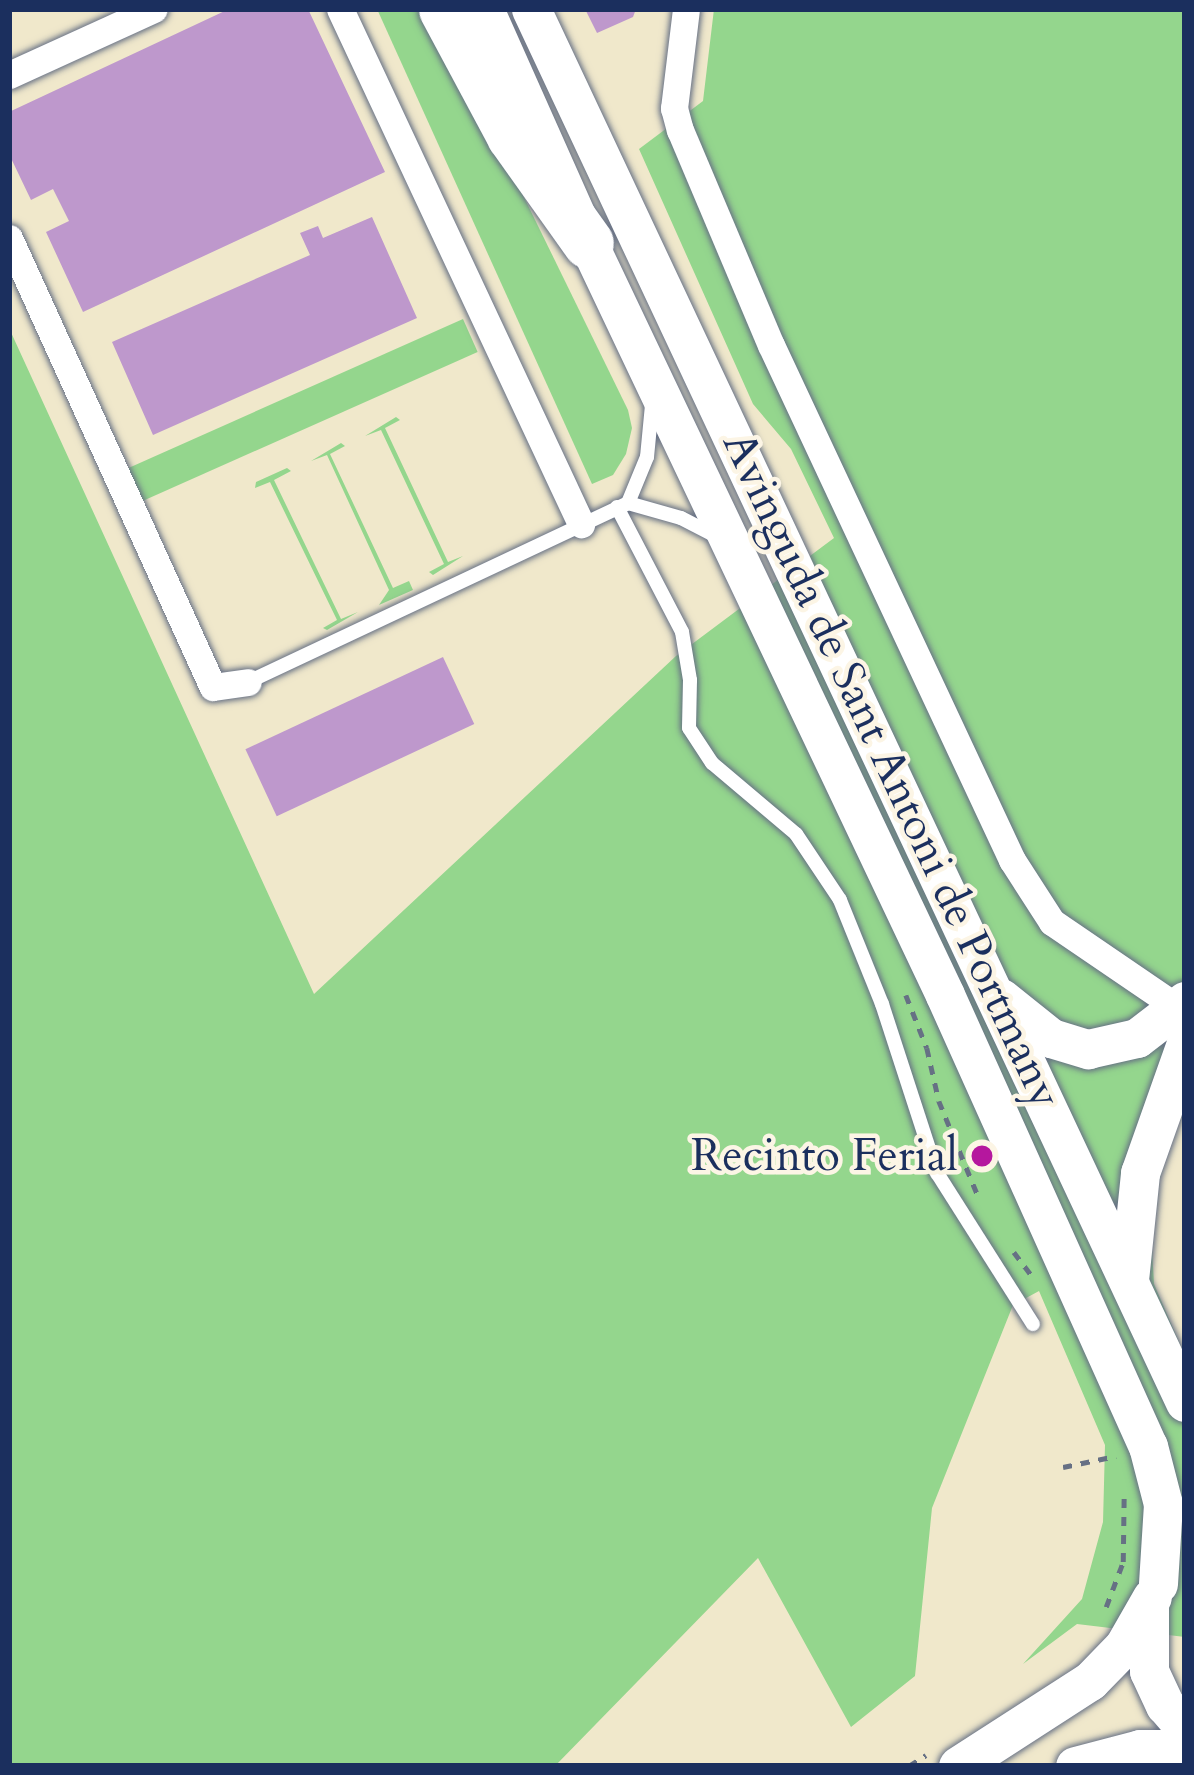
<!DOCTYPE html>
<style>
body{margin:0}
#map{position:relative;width:1194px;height:1775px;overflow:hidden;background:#f0e8cb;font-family:Cardo,serif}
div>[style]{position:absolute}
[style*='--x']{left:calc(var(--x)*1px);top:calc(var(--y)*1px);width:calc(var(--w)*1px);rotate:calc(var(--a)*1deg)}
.green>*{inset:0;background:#94d68d;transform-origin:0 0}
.building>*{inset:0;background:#be98cc;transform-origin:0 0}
.path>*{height:4.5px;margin-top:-2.25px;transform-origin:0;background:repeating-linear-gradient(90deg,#667084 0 9px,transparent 0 18px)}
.roads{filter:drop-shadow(0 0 3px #667084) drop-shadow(0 0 3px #667084)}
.lane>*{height:14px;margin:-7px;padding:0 7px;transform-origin:7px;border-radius:7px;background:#fff}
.street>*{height:27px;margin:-13.5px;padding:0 13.5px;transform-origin:13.5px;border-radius:13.5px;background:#fff}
.secondary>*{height:39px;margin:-19.5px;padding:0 19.5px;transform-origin:19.5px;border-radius:19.5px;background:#fff}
.highway>*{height:51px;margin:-25.5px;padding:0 25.5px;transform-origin:25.5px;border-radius:25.5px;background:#fff}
.dots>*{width:33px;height:33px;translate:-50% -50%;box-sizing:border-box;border:6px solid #fcf5e5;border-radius:50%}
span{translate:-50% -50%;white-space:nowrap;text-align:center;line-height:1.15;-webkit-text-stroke:9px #fcf5e5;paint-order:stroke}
.street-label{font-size:45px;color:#1b2f5e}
.poi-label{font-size:45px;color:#1b2f5e}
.right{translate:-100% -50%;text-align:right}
.frame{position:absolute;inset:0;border:12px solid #1b2f5e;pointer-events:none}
</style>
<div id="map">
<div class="green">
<div style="clip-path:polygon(377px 9px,432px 9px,628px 410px,632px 428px,626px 454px,613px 475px,592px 484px)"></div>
<div style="clip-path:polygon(714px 9px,1185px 9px,1185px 1089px,1150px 1213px,1154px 1284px,1185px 1356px,1185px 1637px,1077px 1624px,1023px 1664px,1082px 1599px,1103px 1522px,1105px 1445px,1039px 1291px,1013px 1305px,932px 1508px,915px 1676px,851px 1727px,758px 1558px,555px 1766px,9px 1766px,9px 328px,314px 994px,676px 656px,834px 538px,791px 449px,753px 404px,639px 149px,703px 101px)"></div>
<div style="left:463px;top:319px;width:36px;height:368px;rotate:66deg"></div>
<div style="clip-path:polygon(396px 417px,400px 420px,385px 428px,448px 562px,463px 556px,433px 575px,429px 572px,444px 564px,381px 430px,365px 436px)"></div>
<div style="clip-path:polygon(341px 443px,345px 446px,330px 454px,393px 588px,409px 581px,413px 590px,379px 605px,389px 590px,327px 455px,311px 461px)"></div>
<div style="clip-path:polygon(287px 468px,291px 471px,274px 480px,341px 619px,358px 612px,327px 630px,323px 628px,337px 620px,270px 482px,255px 488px,256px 482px)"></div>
</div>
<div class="building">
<div style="clip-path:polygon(229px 9px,308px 9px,385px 172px,83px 312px,46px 232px,69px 221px,53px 189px,31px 200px,9px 154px,9px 112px)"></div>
<div style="clip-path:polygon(585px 9px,636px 9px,633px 17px,597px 33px)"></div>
<div style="clip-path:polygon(372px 217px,417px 318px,153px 435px,112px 342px,310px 255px,300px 233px,318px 226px,323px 238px)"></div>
<div style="left:443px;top:657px;width:74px;height:218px;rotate:65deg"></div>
</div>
<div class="path">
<div style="--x:906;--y:995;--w:57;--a:68.4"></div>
<div style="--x:927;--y:1048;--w:54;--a:77.2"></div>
<div style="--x:939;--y:1101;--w:105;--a:67.6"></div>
<div style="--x:1014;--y:1252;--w:31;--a:53"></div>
<div style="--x:1063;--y:1467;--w:54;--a:-11.7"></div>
<div style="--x:1106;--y:1607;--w:48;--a:-69.3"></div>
<div style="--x:1123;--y:1562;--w:72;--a:-89.2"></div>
<div style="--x:909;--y:1766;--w:20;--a:-33"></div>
</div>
<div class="roads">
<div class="lane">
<div style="--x:628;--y:503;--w:50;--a:-67.6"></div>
<div style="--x:647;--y:457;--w:52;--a:-84.5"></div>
<div style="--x:617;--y:507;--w:141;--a:62.5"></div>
<div style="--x:682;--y:632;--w:49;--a:80.5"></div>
<div style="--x:690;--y:680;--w:48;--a:91.2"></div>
<div style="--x:689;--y:728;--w:42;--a:56.7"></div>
<div style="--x:712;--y:763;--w:110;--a:40.2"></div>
<div style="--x:796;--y:834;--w:79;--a:56.3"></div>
<div style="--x:840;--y:900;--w:112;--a:68"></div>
<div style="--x:882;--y:1004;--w:178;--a:72"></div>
<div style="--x:937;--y:1173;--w:179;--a:57.6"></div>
<div style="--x:248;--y:682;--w:420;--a:-25.2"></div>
<div style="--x:628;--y:503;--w:55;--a:15.8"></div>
<div style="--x:681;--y:518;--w:42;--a:27.2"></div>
</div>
<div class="street">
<div style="--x:340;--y:9;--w:569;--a:64.92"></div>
<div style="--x:686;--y:9;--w:100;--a:96.9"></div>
<div style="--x:674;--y:108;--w:23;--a:75"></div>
<div style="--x:680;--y:130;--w:233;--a:67.1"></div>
<div style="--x:771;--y:345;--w:569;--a:64.92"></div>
<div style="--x:1012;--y:860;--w:74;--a:57.2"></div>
<div style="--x:1052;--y:922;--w:153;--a:34.3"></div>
<div style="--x:9;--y:75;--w:159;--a:-24.5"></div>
<div style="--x:9;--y:238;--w:493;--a:65.6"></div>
<div style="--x:213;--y:687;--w:35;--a:-8"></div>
</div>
<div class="secondary">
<div style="--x:484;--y:9;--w:256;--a:66"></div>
<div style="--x:588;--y:243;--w:832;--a:64.6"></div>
<div style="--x:945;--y:995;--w:495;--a:65.8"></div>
<div style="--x:1148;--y:1446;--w:60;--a:75.5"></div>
<div style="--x:1163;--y:1504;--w:80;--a:93.6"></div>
<div style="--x:531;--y:9;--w:1539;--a:64.85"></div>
<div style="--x:1001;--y:998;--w:64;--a:38.7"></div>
<div style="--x:1051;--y:1038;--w:39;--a:17"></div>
<div style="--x:1088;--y:1049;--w:50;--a:-12.7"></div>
<div style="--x:1137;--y:1038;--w:61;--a:-37.6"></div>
<div style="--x:1129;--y:1280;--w:108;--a:-84.1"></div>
<div style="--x:1140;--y:1173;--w:135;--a:-70.5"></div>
<div style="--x:1149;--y:1608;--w:63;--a:90"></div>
<div style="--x:1149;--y:1671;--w:38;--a:65"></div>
<div style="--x:1165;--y:1705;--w:30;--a:49"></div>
<div style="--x:958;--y:1766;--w:157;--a:-32.8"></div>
<div style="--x:1090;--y:1681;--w:49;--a:-45.8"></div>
<div style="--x:1124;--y:1646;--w:56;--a:-60.3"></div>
<div style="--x:1075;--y:1766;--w:67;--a:-14.7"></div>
<div style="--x:1140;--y:1749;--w:45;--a:0"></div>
</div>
<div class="highway">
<div style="--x:444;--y:9;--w:144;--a:61.8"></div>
<div style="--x:512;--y:136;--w:131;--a:54.6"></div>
</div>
</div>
<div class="dots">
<div style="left:982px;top:1156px;background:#b5179e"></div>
</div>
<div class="street-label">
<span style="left:892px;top:770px;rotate:65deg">Avinguda de Sant Antoni de Portmany</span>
</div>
<div class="poi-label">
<span class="right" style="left:958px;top:1156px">Recinto Ferial</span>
</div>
<div class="frame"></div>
</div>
